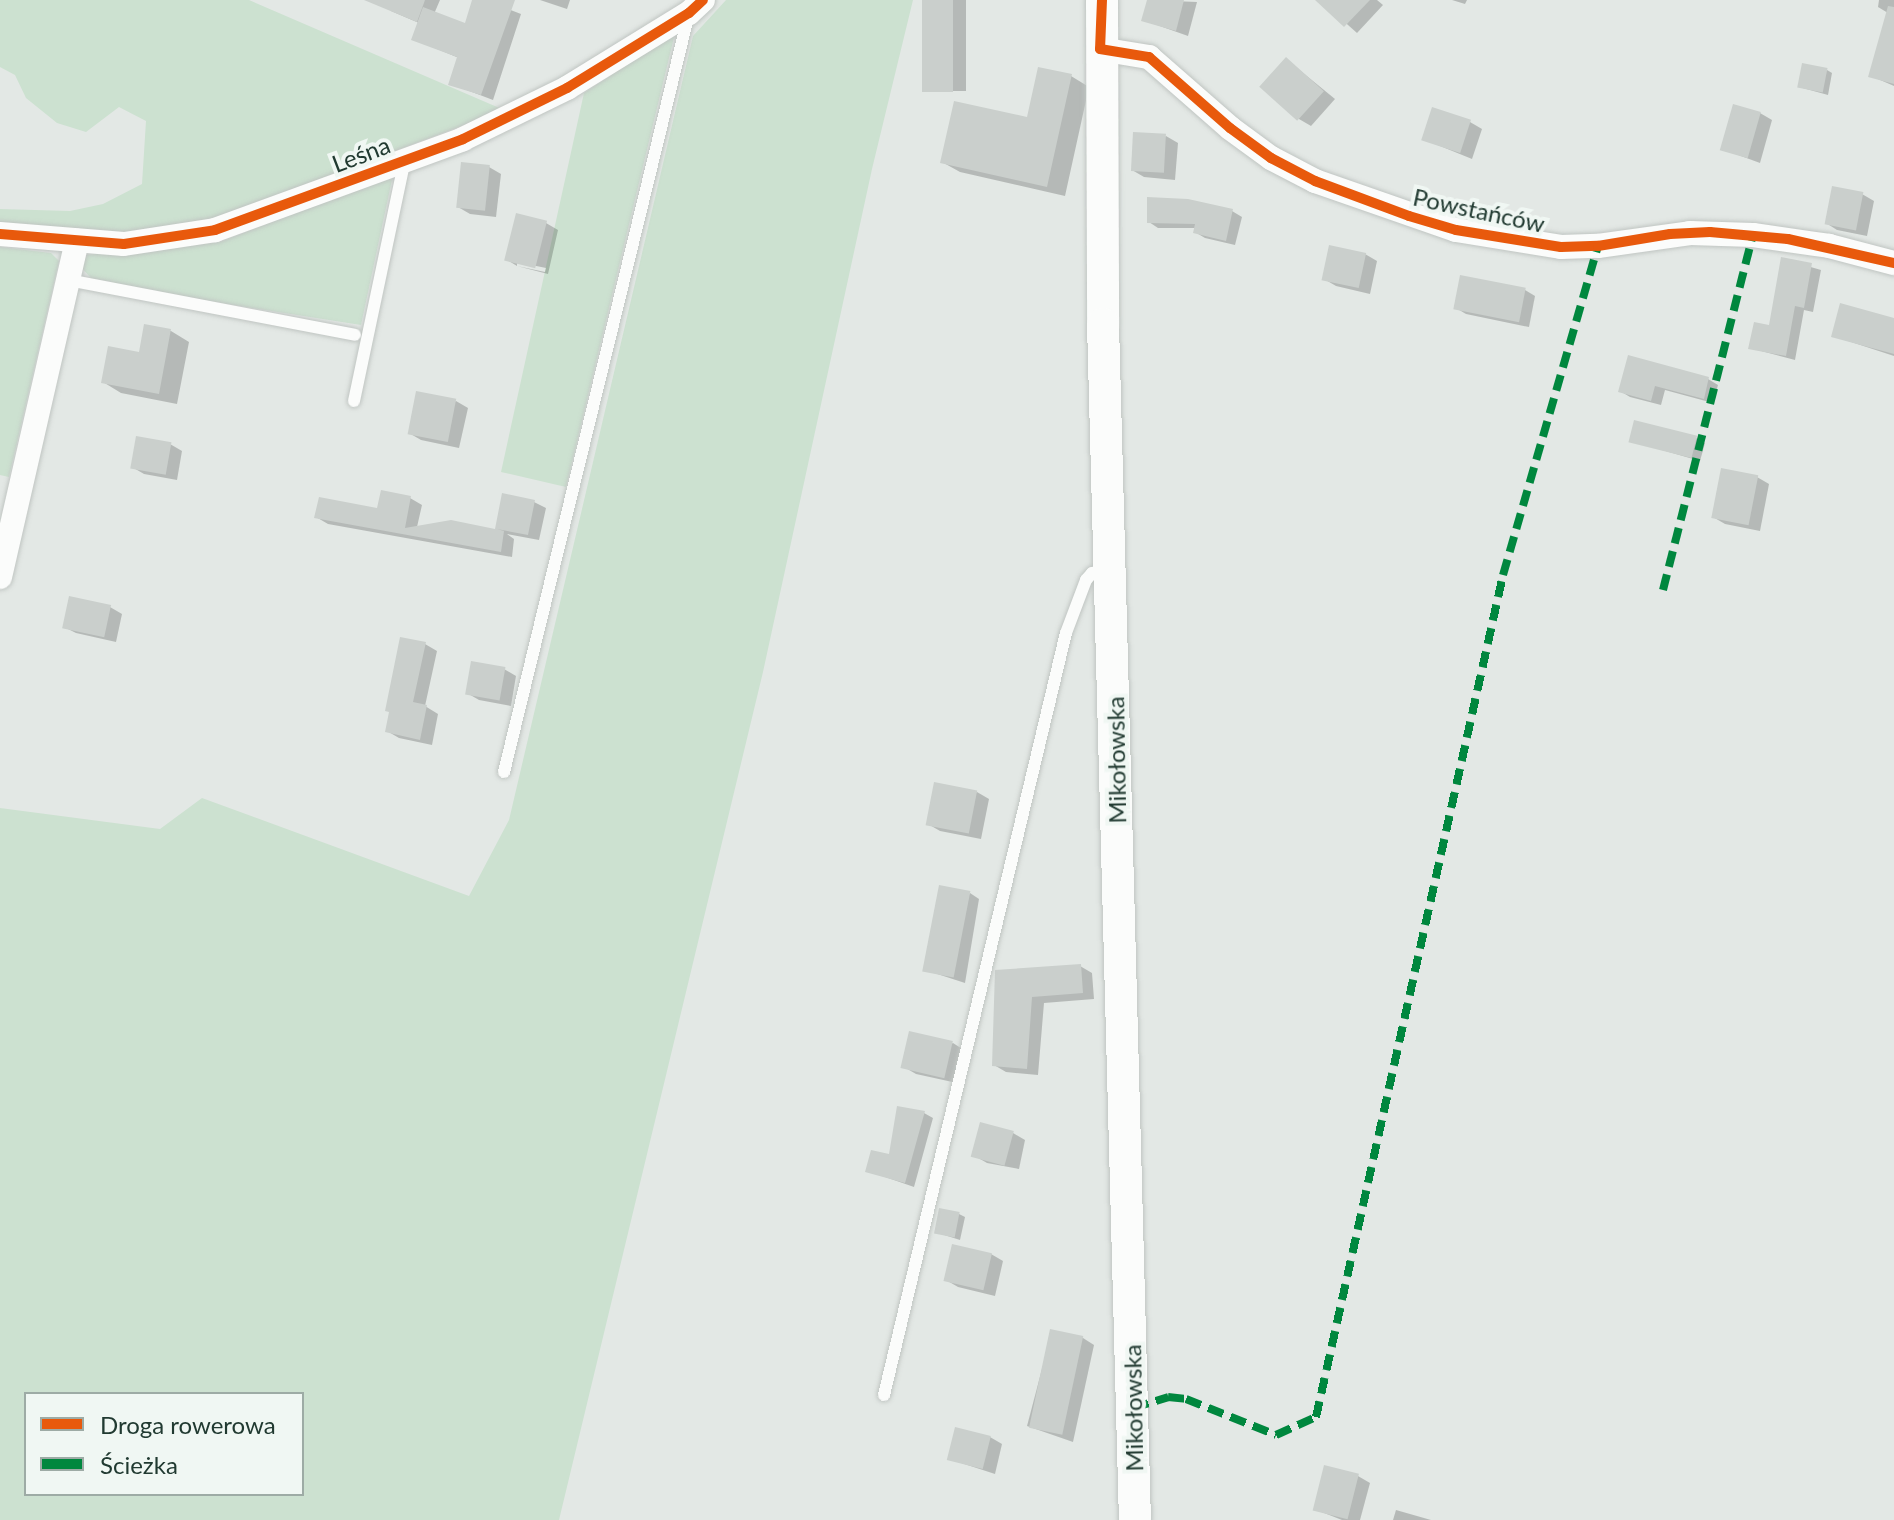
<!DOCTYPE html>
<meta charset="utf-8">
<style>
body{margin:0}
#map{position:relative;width:1894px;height:1520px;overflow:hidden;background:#e3e8e5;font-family:Lato,sans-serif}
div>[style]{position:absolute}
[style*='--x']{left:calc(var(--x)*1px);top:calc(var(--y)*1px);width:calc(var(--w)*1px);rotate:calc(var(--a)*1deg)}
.green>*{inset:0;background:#cce1d0}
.shadow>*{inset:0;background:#0003;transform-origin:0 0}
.building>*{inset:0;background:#cacfcc;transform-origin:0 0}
.roads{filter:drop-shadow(0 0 2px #c0c5c2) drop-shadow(0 0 2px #c0c5c2)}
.service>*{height:12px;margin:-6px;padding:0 6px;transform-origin:6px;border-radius:6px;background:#fbfcfb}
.minor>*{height:24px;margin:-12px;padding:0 12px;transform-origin:12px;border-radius:12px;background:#fbfcfb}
.secondary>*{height:32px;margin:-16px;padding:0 16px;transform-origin:16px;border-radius:16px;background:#fbfcfb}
.quiet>*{height:8px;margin-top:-4px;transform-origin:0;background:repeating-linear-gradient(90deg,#00873e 0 16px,transparent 0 24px)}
.cycleway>*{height:10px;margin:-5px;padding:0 5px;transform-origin:5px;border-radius:5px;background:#e8590c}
span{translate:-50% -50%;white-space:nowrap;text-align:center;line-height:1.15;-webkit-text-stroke:8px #f0f7f3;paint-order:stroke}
.street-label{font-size:24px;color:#213a31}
.legend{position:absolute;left:24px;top:1392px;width:280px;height:104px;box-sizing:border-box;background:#f0f7f3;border:2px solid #9daba5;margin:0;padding:10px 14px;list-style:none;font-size:24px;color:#213a31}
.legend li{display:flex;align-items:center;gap:16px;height:40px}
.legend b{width:40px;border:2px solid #9daba5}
</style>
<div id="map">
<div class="green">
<div style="clip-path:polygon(0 0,249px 0,504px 110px,208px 221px,131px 235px,0 225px,0 209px,70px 211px,103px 204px,142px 184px,146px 121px,119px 107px,86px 132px,57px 123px,26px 98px,15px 75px,0 67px)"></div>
<div style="clip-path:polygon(evenodd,726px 0,913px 0,872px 169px,763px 672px,559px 1520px,0 1520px,0 808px,160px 829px,202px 798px,469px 896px,509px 820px,693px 36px,726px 0,26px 1394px,302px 1394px,302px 1494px,26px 1494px,26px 1394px)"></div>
<div style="clip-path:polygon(675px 33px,566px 487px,501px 472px,584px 93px)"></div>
<div style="clip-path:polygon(393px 175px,361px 325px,170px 295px,91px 278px,77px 263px,86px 255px,220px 242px)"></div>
<div style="clip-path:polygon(0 247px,51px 253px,59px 261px,9px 477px,0 475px)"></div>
</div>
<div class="shadow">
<div style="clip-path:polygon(395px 0,440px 0,434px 14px,466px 25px,474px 0,485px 0,521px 14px,493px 100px,451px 84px,459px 58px,413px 39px,419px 23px,391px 11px)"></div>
<div style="clip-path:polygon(540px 0,570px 0,567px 9px)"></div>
<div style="left:924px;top:0;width:42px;height:91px"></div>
<div style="clip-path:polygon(1149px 0,1197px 2px,1188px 36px,1143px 20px)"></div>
<div style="clip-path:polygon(1320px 0,1377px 0,1383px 5px,1357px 33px)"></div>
<div style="clip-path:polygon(1452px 0,1467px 0,1465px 4px)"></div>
<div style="clip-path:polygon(1879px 0,1894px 0,1894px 86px,1871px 76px,1888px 13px,1878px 7px)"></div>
<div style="clip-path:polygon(1286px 59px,1335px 99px,1311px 126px,1299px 119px)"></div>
<div style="clip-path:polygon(1827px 70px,1832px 73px,1828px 95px,1799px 87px)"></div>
<div style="clip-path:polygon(1071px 76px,1089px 87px,1065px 196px,960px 172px,942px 162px,1029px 120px)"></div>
<div style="clip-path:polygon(1760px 113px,1772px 120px,1760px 163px,1722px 149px)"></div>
<div style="clip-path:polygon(1470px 122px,1482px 129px,1472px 159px,1423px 139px)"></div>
<div style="clip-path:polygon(1166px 136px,1178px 143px,1175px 180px,1144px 177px,1132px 170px)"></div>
<div style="clip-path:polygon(489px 167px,501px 174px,496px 217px,470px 214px,458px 207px)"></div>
<div style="clip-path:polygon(1862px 194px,1874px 201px,1867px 236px,1837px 230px,1826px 223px)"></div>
<div style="clip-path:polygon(1232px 211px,1242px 217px,1235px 245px,1205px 238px,1195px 232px,1196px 228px,1158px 228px,1149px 222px)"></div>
<div style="clip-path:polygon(546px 223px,558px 230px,548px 274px,517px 266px,545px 272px,546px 268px,517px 262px,517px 266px,507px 260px)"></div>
<div style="clip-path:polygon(1365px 254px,1377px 261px,1370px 294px,1336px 286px,1324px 279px)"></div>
<div style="clip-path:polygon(1783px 259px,1821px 270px,1813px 312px,1804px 310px,1795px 360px,1750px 348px,1770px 327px)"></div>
<div style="clip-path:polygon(1525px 290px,1535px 296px,1529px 327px,1466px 314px,1456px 308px)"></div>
<div style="clip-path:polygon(146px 327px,171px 331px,189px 342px,177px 404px,121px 393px,103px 382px,140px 354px)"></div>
<div style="clip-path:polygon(1894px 327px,1894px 356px,1833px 336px)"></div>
<div style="clip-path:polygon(1629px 357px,1708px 379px,1718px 385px,1713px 403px,1665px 390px,1661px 405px,1630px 397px,1620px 391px)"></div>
<div style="clip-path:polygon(456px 401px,468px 408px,459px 448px,421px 440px,409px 433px)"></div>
<div style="clip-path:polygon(1696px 438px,1705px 443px,1700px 461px,1631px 441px)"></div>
<div style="clip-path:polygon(170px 444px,182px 451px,177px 480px,144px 474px,132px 467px)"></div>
<div style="clip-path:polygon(1757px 477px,1769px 484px,1760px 531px,1725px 524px,1713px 517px)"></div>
<div style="clip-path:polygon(504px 496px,534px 502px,546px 508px,539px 540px,507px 534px,514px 539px,512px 557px,328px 524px,316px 517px,379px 511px,410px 498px,422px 505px,417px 527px,496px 531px)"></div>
<div style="clip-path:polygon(110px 607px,122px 614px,116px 642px,76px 633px,64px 627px)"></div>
<div style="clip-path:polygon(425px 644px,437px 651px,425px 706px,438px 714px,432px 745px,399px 738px,387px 731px)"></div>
<div style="clip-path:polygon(504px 669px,516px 676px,511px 706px,479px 700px,467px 693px)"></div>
<div style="clip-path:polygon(977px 792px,989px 799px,981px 839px,940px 831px,928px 824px)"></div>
<div style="clip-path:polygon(970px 893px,979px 899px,965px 983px,925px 970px)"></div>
<div style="clip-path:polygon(1080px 966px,1092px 973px,1094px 999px,1044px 1003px,1038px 1075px,1006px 1072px,994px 1065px,997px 972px)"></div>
<div style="clip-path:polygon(953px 1043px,964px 1050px,957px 1083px,916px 1074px,904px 1067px)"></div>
<div style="clip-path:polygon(924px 1113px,933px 1118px,914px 1187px,868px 1171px,890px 1157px)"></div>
<div style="clip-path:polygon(1013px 1133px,1025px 1140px,1019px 1169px,987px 1163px,975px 1156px)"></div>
<div style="clip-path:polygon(959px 1214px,965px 1217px,960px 1240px,935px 1232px)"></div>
<div style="clip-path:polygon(991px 1254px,1003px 1261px,995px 1296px,958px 1287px,946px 1280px)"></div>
<div style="clip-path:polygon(1052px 1331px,1083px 1338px,1094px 1345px,1073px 1442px,1027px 1426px)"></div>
<div style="clip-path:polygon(990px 1437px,1002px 1444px,995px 1474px,949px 1459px)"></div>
<div style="clip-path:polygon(1358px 1476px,1370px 1483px,1360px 1520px,1342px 1520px,1314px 1509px)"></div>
<div style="clip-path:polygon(1396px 1510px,1431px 1520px,1393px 1520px)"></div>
</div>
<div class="building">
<div style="clip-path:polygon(364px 0,425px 0,417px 22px)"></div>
<div style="clip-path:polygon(472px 0,515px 0,481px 95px,448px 85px,457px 57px,411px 40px,423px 7px,465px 23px)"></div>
<div style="left:922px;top:0;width:31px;height:92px"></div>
<div style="clip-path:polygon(1147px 0,1184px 0,1176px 31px,1141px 21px)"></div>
<div style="clip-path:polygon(1315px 0,1370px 0,1344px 27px)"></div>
<div style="clip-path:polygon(1888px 6px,1894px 7px,1894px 84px,1868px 77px)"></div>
<div style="left:1286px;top:57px;width:51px;height:40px;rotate:42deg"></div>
<div style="left:1802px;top:63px;width:26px;height:25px;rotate:11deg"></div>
<div style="clip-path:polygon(1038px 67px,1072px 74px,1047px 187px,940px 163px,954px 101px,1027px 117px)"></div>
<div style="left:1733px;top:104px;width:29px;height:48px;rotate:16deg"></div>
<div style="left:1432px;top:107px;width:41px;height:35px;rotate:18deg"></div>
<div style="left:1133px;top:132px;width:33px;height:39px;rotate:3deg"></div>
<div style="left:461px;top:162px;width:29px;height:46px;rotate:6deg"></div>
<div style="left:1832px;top:186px;width:32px;height:39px;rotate:11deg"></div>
<div style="clip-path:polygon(1147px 197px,1188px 199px,1233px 209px,1226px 241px,1193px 233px,1195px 224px,1147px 223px)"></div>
<div style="left:516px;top:213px;width:32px;height:49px;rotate:14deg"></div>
<div style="left:1329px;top:245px;width:38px;height:36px;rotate:12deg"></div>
<div style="clip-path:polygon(1781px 257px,1812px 263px,1804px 308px,1795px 306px,1786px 356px,1748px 349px,1754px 322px,1769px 325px)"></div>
<div style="left:1460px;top:275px;width:67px;height:35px;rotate:11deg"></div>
<div style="clip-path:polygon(1840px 303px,1894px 318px,1894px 354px,1831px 337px)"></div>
<div style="clip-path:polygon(144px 324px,171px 329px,159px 394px,101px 383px,108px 346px,139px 352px)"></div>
<div style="clip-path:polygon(1628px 355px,1709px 377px,1704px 399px,1655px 386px,1651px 401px,1618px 392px)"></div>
<div style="left:416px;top:391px;width:41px;height:44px;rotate:11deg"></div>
<div style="left:1634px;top:420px;width:65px;height:23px;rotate:14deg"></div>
<div style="left:136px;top:436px;width:36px;height:33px;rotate:10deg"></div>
<div style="left:1721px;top:468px;width:38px;height:51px;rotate:11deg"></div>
<div style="clip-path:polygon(381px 490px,411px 496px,405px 528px,451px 520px,495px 529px,502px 493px,535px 500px,528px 535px,497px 529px,504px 531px,501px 552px,314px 518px,319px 497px,377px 508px)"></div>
<div style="left:69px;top:596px;width:43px;height:33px;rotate:12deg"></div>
<div style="clip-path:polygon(400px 637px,426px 642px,413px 702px,427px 705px,420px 740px,385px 732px,389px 712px,385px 711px)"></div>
<div style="left:471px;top:661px;width:35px;height:34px;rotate:10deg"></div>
<div style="left:934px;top:782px;width:44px;height:44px;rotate:11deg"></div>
<div style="left:939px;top:885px;width:32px;height:88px;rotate:11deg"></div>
<div style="clip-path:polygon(1081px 964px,1083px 993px,1032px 997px,1027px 1069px,992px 1066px,995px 970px)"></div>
<div style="left:909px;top:1031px;width:45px;height:38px;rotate:13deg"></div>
<div style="clip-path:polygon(897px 1106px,925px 1111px,905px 1183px,865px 1172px,871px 1150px,889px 1154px)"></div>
<div style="left:980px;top:1122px;width:35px;height:36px;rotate:15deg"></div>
<div style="left:939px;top:1208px;width:21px;height:26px;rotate:11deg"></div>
<div style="left:952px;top:1244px;width:41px;height:38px;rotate:13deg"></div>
<div style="left:1050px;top:1329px;width:34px;height:101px;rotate:12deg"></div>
<div style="left:955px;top:1427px;width:37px;height:34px;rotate:14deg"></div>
<div style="left:1324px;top:1465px;width:36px;height:47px;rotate:14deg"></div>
</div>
<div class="roads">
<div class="service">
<div style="--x:68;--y:280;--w:292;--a:10.8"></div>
<div style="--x:354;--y:401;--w:247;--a:-78.1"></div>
<div style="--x:504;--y:772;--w:777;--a:-76.3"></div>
<div style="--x:884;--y:1395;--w:783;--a:-76.57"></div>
<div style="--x:1066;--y:633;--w:57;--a:-69.3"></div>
<div style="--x:1086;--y:580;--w:9;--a:-49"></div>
<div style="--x:1092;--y:573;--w:16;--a:-7"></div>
</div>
<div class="minor">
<div style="--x:1100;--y:49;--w:50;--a:9.3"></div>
<div style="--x:1149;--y:57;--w:108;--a:41.2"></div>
<div style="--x:1230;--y:128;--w:51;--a:36.2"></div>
<div style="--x:1271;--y:158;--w:50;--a:27.6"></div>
<div style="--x:1315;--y:181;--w:149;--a:19.2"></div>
<div style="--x:1456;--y:230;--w:106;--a:9.2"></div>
<div style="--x:1561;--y:247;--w:37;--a:-2"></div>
<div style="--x:1598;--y:246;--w:93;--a:-8"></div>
<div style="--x:1690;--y:233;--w:63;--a:1.8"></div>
<div style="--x:1753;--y:235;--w:77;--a:8.2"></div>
<div style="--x:1829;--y:246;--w:67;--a:14.7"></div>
<div style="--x:0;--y:234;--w:124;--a:4.6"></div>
<div style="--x:124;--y:244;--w:92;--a:-8.7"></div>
<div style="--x:215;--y:230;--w:264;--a:-20.1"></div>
<div style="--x:463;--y:139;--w:116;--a:-26.1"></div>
<div style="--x:567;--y:88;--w:143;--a:-31.6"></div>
<div style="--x:689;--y:13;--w:19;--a:-43"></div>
<div style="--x:0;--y:577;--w:345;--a:-77.1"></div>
</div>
<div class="secondary">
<div style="--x:1102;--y:0;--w:324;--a:89.8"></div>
<div style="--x:1103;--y:324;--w:1196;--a:88.47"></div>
</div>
</div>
<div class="quiet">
<div style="--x:1663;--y:590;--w:366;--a:-75.8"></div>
<div style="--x:1133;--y:1408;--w:37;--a:-17"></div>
<div style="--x:1168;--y:1397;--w:18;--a:6"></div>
<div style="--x:1186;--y:1399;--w:97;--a:21.8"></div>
<div style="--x:1276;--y:1435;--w:44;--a:-24.2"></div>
<div style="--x:1316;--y:1417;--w:863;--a:-77.48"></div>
<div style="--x:1503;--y:575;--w:342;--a:-73.9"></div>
</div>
<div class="cycleway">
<div style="--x:1102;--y:0;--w:49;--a:92.3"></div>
<div style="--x:1100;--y:49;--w:50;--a:9.3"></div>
<div style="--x:1149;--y:57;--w:108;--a:41.2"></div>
<div style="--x:1230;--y:128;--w:51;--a:36.2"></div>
<div style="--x:1271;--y:158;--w:50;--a:27.6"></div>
<div style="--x:1315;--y:181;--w:100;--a:20.4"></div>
<div style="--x:1409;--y:216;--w:49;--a:16.6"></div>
<div style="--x:1456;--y:230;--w:106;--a:9.2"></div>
<div style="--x:1561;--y:247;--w:37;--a:-2"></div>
<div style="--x:1598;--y:246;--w:73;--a:-9.5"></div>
<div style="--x:1670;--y:234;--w:40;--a:-2.9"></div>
<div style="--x:1710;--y:232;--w:78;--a:5.1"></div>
<div style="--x:1788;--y:239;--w:109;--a:12.8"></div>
<div style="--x:0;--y:234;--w:124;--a:4.6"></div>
<div style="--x:124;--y:244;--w:92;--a:-8.7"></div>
<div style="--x:215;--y:230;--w:264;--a:-20.1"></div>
<div style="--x:463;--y:139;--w:116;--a:-26.1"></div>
<div style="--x:567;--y:88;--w:143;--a:-31.6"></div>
<div style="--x:689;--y:13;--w:19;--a:-43"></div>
</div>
<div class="street-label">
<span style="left:361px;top:154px;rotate:-21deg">Leśna</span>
<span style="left:1479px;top:210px;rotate:12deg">Powstańców</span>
<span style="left:1116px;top:760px;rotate:-91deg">Mikołowska</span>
<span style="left:1133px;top:1408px;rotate:-91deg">Mikołowska</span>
</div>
<ul class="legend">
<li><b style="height:10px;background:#e8590c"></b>Droga rowerowa</li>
<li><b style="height:10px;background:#00873e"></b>Ścieżka</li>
</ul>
</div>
